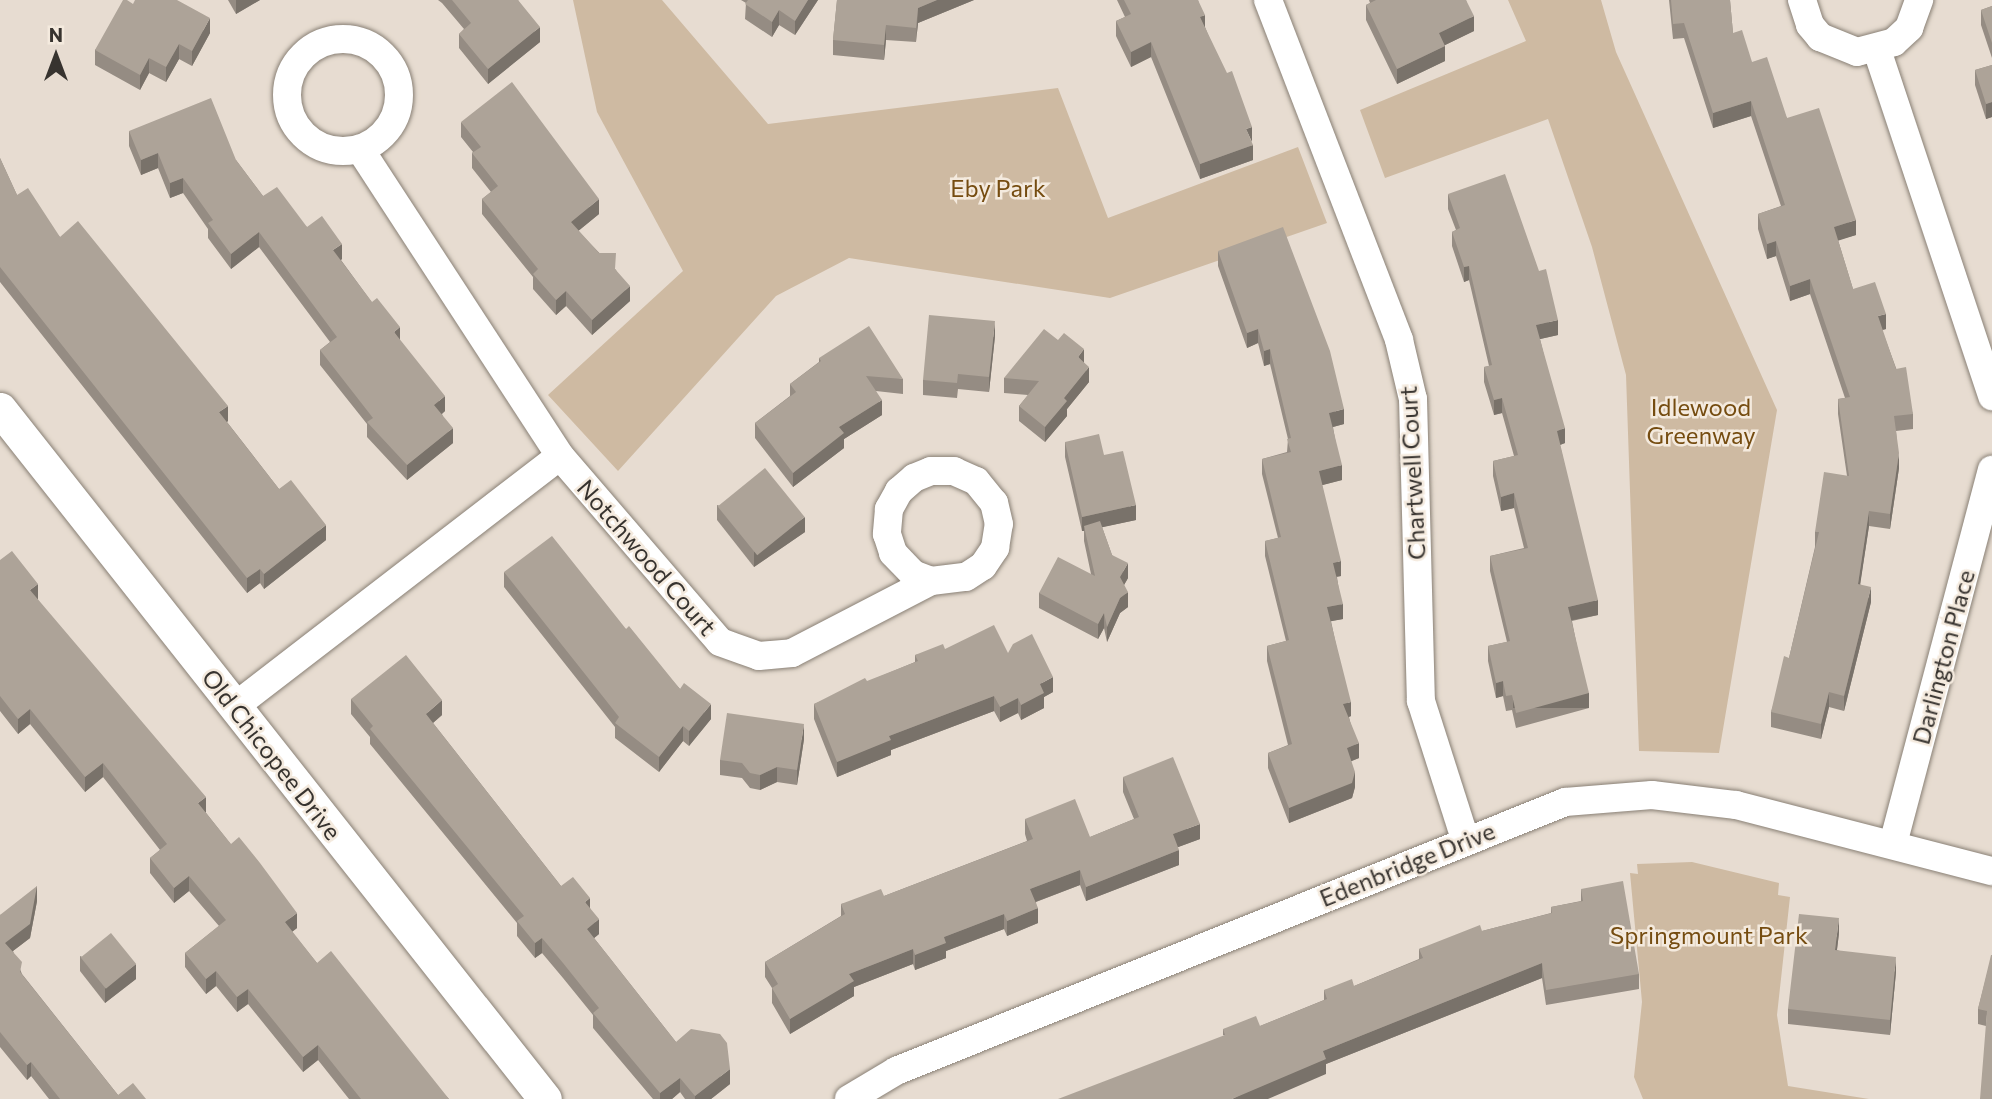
<!DOCTYPE html>
<style>
body{margin:0}
#map{position:relative;width:1992px;height:1099px;overflow:hidden;background:#e7dcd1;font-family:Commissioner,sans-serif}
div>[style]{position:absolute}
[style*='--x']{left:calc(var(--x)*1px);top:calc(var(--y)*1px);width:calc(var(--w)*1px);rotate:calc(var(--a)*1deg)}
.green>*{inset:0;background:#cebaa2}
.roads{filter:drop-shadow(0 0 2px #898075) drop-shadow(0 0 2px #898075)}
.minor>*{height:28px;margin:-14px;padding:0 14px;transform-origin:14px;border-radius:14px;background:#fff}
.minor>.ring{margin:-14px;padding:0;box-sizing:content-box;background:none;border:28px solid #fff;border-radius:50%}
.tertiary>*{height:33px;margin:-16.5px;padding:0 16.5px;transform-origin:16.5px;border-radius:16.5px;background:#fff}
.wall>*{inset:0;background:#958c83}
.shaded-wall>*{inset:0;background:#79726a;transform-origin:0 0}
.building>*{inset:0;background:#ada398;transform-origin:0 0}
span{translate:-50% -50%;white-space:nowrap;text-align:center;line-height:1.15;-webkit-text-stroke:5px #f4eade;paint-order:stroke}
.park-label{font-size:24px;color:#754c10}
.street-label{font-size:24px;color:#37332f}
.north{position:absolute;left:21px;top:21px;width:70px;height:70px;-webkit-text-stroke:5px #f4eade;paint-order:stroke;rotate:0deg;font-size:19px;font-weight:700;line-height:28px;text-align:center;color:#37332f}
.north::after{content:'';display:block;margin:auto;width:24px;height:32px;background:#37332f;clip-path:polygon(50% 0,100% 100%,50% 72%,0 100%)}
</style>
<div id="map">
<div class="green">
<div style="clip-path:polygon(573px 0,662px 0,768px 124px,1058px 88px,1108px 218px,1298px 147px,1327px 223px,1110px 298px,849px 258px,776px 296px,618px 471px,548px 395px,683px 271px,597px 112px)"></div>
<div style="clip-path:polygon(1508px 0,1601px 0,1616px 52px,1777px 410px,1719px 753px,1639px 751px,1626px 375px,1592px 247px,1548px 119px,1385px 178px,1360px 110px,1526px 41px)"></div>
<div style="clip-path:polygon(1692px 862px,1779px 883px,1778px 895px,1790px 897px,1777px 1015px,1788px 1086px,1869px 1099px,1643px 1099px,1634px 1077px,1642px 1002px,1630px 873px,1638px 874px,1637px 864px)"></div>
</div>
<div class="roads">
<div class="minor">
<div style="--x:1268;--y:0;--w:364;--a:68.9"></div>
<div style="--x:1399;--y:340;--w:61;--a:76.7"></div>
<div style="--x:1413;--y:399;--w:302;--a:88.5"></div>
<div style="--x:1421;--y:701;--w:145;--a:72.3"></div>
<div style="--x:1802;--y:0;--w:26;--a:72"></div>
<div style="--x:1810;--y:25;--w:16;--a:50"></div>
<div style="--x:1820;--y:37;--w:40;--a:22"></div>
<div style="--x:1857;--y:52;--w:38;--a:-15"></div>
<div style="--x:1894;--y:42;--w:21;--a:-43"></div>
<div style="--x:1909;--y:28;--w:30;--a:-70"></div>
<div class="ring" style="left:287px;top:39px;width:84px;height:84px"></div>
<div style="--x:1877;--y:50;--w:365;--a:71.6"></div>
<div style="--x:360;--y:149;--w:366;--a:56.9"></div>
<div style="--x:560;--y:456;--w:245;--a:49.3"></div>
<div style="--x:720;--y:642;--w:41;--a:19.7"></div>
<div style="--x:759;--y:656;--w:33;--a:-5"></div>
<div style="--x:792;--y:653;--w:157;--a:-27.4"></div>
<div style="--x:931;--y:581;--w:35;--a:-7"></div>
<div style="--x:966;--y:577;--w:20;--a:-33"></div>
<div style="--x:983;--y:566;--w:22;--a:-56"></div>
<div style="--x:995;--y:548;--w:24;--a:-81"></div>
<div style="--x:999;--y:524;--w:22;--a:-103"></div>
<div style="--x:994;--y:503;--w:28;--a:-129"></div>
<div style="--x:976;--y:481;--w:24;--a:-156"></div>
<div style="--x:954;--y:471;--w:23;--a:180"></div>
<div style="--x:931;--y:471;--w:18;--a:158"></div>
<div style="--x:914;--y:478;--w:20;--a:139"></div>
<div style="--x:899;--y:491;--w:21;--a:119"></div>
<div style="--x:889;--y:509;--w:25;--a:95"></div>
<div style="--x:887;--y:534;--w:20;--a:72"></div>
<div style="--x:893;--y:553;--w:29;--a:46"></div>
<div style="--x:913;--y:574;--w:19;--a:21"></div>
<div style="--x:234;--y:707;--w:411;--a:-37.6"></div>
<div style="--x:1893;--y:844;--w:387;--a:-75.2"></div>
<div style="--x:849;--y:1099;--w:55;--a:-30.8"></div>
<div style="--x:896;--y:1071;--w:721;--a:-21.9"></div>
<div style="--x:1565;--y:802;--w:87;--a:-4.6"></div>
<div style="--x:1652;--y:795;--w:85;--a:6.8"></div>
<div style="--x:1736;--y:805;--w:264;--a:14.5"></div>
</div>
<div class="tertiary">
<div style="--x:0;--y:409;--w:879;--a:51.7"></div>
</div>
</div>
<div class="wall">
<div style="clip-path:polygon(228px 0,260px 0,236px 14px)"></div>
<div style="clip-path:polygon(438px 0,518px 0,540px 42px,488px 84px,459px 48px,459px 34px,464px 29px,442px 3px)"></div>
<div style="clip-path:polygon(741px 0,818px 0,795px 35px,779px 25px,772px 37px,745px 19px,746px 3px)"></div>
<div style="clip-path:polygon(837px 0,974px 0,918px 23px,916px 42px,886px 40px,884px 60px,833px 55px,833px 40px)"></div>
<div style="clip-path:polygon(1117px 0,1198px 0,1205px 27px,1251px 142px,1253px 160px,1200px 179px,1151px 57px,1131px 67px,1116px 36px,1116px 21px,1125px 17px)"></div>
<div style="clip-path:polygon(1369px 0,1466px 0,1474px 31px,1445px 45px,1445px 61px,1397px 84px,1366px 20px,1366px 5px,1370px 3px)"></div>
<div style="clip-path:polygon(1669px 0,1730px 0,1733px 33px,1787px 118px,1856px 235px,1838px 240px,1853px 289px,1886px 329px,1882px 330px,1913px 414px,1913px 429px,1896px 431px,1899px 468px,1890px 529px,1869px 526px,1860px 584px,1871px 602px,1844px 711px,1829px 707px,1821px 739px,1771px 727px,1771px 712px,1789px 658px,1815px 547px,1815px 532px,1847px 476px,1838px 414px,1838px 399px,1845px 398px,1810px 294px,1790px 301px,1776px 256px,1767px 259px,1758px 229px,1758px 214px,1781px 206px,1751px 116px,1713px 128px,1684px 38px,1673px 39px)"></div>
<div style="clip-path:polygon(133px 4px,210px 33px,192px 66px,179px 59px,166px 82px,149px 73px,140px 90px,95px 65px,95px 50px)"></div>
<div style="clip-path:polygon(1992px 6px,1992px 58px,1981px 25px,1981px 10px)"></div>
<div style="clip-path:polygon(1992px 65px,1992px 117px,1986px 119px,1975px 85px,1975px 70px)"></div>
<div style="clip-path:polygon(461px 122px,599px 214px,578px 231px,616px 270px,630px 301px,592px 335px,566px 306px,556px 315px,533px 289px,533px 277px,482px 214px,482px 199px,491px 192px,472px 168px,472px 153px,473px 152px,461px 137px)"></div>
<div style="clip-path:polygon(129px 131px,236px 160px,263px 196px,307px 227px,342px 259px,341px 260px,400px 341px,445px 411px,442px 414px,453px 443px,407px 480px,367px 437px,367px 424px,320px 365px,320px 350px,330px 342px,259px 247px,231px 269px,208px 238px,208px 229px,183px 193px,170px 198px,158px 168px,141px 175px,129px 146px)"></div>
<div style="clip-path:polygon(0 158px,17px 195px,60px 237px,228px 421px,227px 422px,279px 489px,326px 540px,264px 589px,260px 583px,247px 593px,0 282px)"></div>
<div style="clip-path:polygon(1448px 194px,1558px 335px,1540px 339px,1565px 443px,1560px 445px,1598px 615px,1572px 621px,1589px 708px,1516px 728px,1512px 710px,1506px 711px,1503px 696px,1496px 698px,1488px 661px,1488px 646px,1507px 642px,1490px 571px,1490px 556px,1524px 548px,1514px 508px,1501px 511px,1493px 476px,1493px 461px,1514px 456px,1502px 413px,1494px 415px,1484px 382px,1484px 367px,1489px 366px,1469px 280px,1464px 282px,1452px 246px,1452px 232px,1456px 230px,1448px 209px)"></div>
<div style="clip-path:polygon(1218px 251px,1344px 424px,1333px 427px,1342px 480px,1322px 485px,1341px 576px,1337px 577px,1343px 619px,1331px 621px,1351px 716px,1349px 717px,1359px 758px,1351px 761px,1355px 787px,1352px 798px,1289px 823px,1268px 768px,1268px 753px,1288px 745px,1267px 661px,1267px 646px,1286px 641px,1265px 556px,1265px 541px,1278px 538px,1262px 474px,1262px 459px,1287px 452px,1288px 439px,1270px 364px,1264px 366px,1258px 343px,1247px 348px,1218px 266px)"></div>
<div style="clip-path:polygon(995px 336px,989px 392px,958px 389px,957px 398px,923px 395px,923px 380px)"></div>
<div style="clip-path:polygon(819px 358px,903px 379px,903px 394px,876px 391px,882px 415px,844px 439px,844px 448px,793px 487px,755px 438px,755px 423px,790px 396px,790px 384px,819px 362px)"></div>
<div style="clip-path:polygon(1084px 363px,1089px 382px,1067px 409px,1067px 416px,1045px 442px,1019px 421px,1019px 406px,1028px 395px,1004px 393px,1004px 378px)"></div>
<div style="clip-path:polygon(1065px 442px,1104px 455px,1136px 520px,1102px 527px,1112px 555px,1128px 578px,1124px 585px,1128px 607px,1120px 613px,1107px 642px,1104px 628px,1098px 639px,1039px 608px,1039px 593px,1091px 574px,1084px 541px,1084px 531px,1082px 531px,1065px 457px)"></div>
<div style="clip-path:polygon(717px 505px,805px 532px,754px 567px,717px 520px)"></div>
<div style="clip-path:polygon(0 560px,38px 599px,37px 599px,297px 928px,292px 932px,317px 963px,449px 1099px,349px 1099px,318px 1060px,303px 1072px,248px 1004px,237px 1012px,216px 986px,206px 994px,185px 967px,185px 953px,219px 926px,189px 891px,174px 903px,150px 873px,150px 858px,160px 850px,103px 777px,85px 792px,30px 724px,18px 734px,0 711px)"></div>
<div style="clip-path:polygon(504px 572px,626px 629px,680px 689px,711px 719px,689px 746px,683px 741px,659px 772px,615px 738px,615px 727px,504px 587px)"></div>
<div style="clip-path:polygon(945px 649px,1008px 653px,1053px 692px,1044px 697px,1044px 708px,1021px 720px,1018px 713px,1000px 722px,994px 711px,891px 750px,891px 755px,837px 777px,814px 719px,814px 704px,915px 662px,915px 655px)"></div>
<div style="clip-path:polygon(351px 699px,442px 715px,433px 723px,561px 886px,590px 908px,599px 934px,594px 938px,676px 1042px,730px 1084px,711px 1099px,685px 1099px,680px 1092px,672px 1099px,653px 1099px,593px 1028px,593px 1015px,563px 978px,542px 953px,535px 958px,517px 936px,517px 923px,370px 744px,370px 737px,351px 714px)"></div>
<div style="clip-path:polygon(804px 739px,797px 785px,777px 782px,760px 790px,750px 788px,742px 778px,720px 775px,720px 760px)"></div>
<div style="clip-path:polygon(1123px 777px,1200px 839px,1178px 847px,1179px 865px,1086px 901px,1080px 885px,1036px 902px,1038px 923px,1007px 936px,1004px 929px,946px 951px,946px 958px,915px 970px,913px 964px,854px 987px,854px 996px,790px 1034px,772px 1003px,772px 988px,765px 977px,765px 962px,841px 916px,841px 904px,884px 896px,1027px 841px,1025px 834px,1025px 819px,1090px 837px,1134px 819px,1123px 792px)"></div>
<div style="clip-path:polygon(1581px 889px,1639px 974px,1639px 989px,1546px 1005px,1542px 978px,1326px 1064px,1326px 1074px,1223px 1035px,1223px 1029px,1260px 1026px,1324px 1000px,1324px 990px,1354px 986px,1419px 959px,1419px 949px,1482px 931px,1551px 913px,1551px 907px,1581px 901px)"></div>
<div style="clip-path:polygon(37px 901px,30px 938px,13px 951px,22px 974px,118px 1095px,146px 1099px,49px 1099px,31px 1076px,27px 1080px,0 1047px,0 915px)"></div>
<div style="clip-path:polygon(1839px 933px,1837px 950px,1896px 972px,1890px 1035px,1788px 1024px,1788px 1009px)"></div>
<div style="clip-path:polygon(1992px 955px,1986px 1026px,1978px 1024px,1978px 1009px)"></div>
<div style="clip-path:polygon(80px 956px,136px 979px,105px 1003px,80px 971px)"></div>
</div>
<div class="shaded-wall">
<div style="clip-path:polygon(236px 0,260px 0,236px 14px)"></div>
<div style="clip-path:polygon(808px 0,818px 0,795px 35px,795px 21px)"></div>
<div style="clip-path:polygon(937px 0,974px 0,918px 23px,916px 42px,918px 8px)"></div>
<div style="clip-path:polygon(779px 10px,779px 25px,772px 37px,772px 22px)"></div>
<div style="clip-path:polygon(1205px 15px,1205px 30px,1200px 17px)"></div>
<div style="clip-path:polygon(1474px 16px,1474px 31px,1439px 48px,1439px 33px)"></div>
<div style="clip-path:polygon(210px 18px,210px 33px,192px 66px,192px 51px)"></div>
<div style="clip-path:polygon(886px 25px,886px 40px,884px 60px,884px 45px)"></div>
<div style="clip-path:polygon(540px 27px,540px 42px,488px 84px,488px 69px)"></div>
<div style="clip-path:polygon(1151px 42px,1151px 57px,1131px 67px,1131px 52px)"></div>
<div style="clip-path:polygon(179px 44px,179px 59px,166px 82px,166px 67px)"></div>
<div style="clip-path:polygon(1445px 46px,1445px 61px,1397px 84px,1397px 69px)"></div>
<div style="clip-path:polygon(149px 58px,149px 73px,140px 90px,140px 75px)"></div>
<div style="clip-path:polygon(1751px 101px,1751px 116px,1713px 128px,1713px 113px)"></div>
<div style="clip-path:polygon(1992px 102px,1992px 117px,1986px 119px,1986px 104px)"></div>
<div style="clip-path:polygon(1252px 127px,1252px 142px,1246px 129px)"></div>
<div style="clip-path:polygon(1253px 145px,1253px 160px,1200px 179px,1200px 164px)"></div>
<div style="clip-path:polygon(158px 153px,158px 168px,141px 175px,141px 160px)"></div>
<div style="clip-path:polygon(183px 178px,183px 193px,170px 198px,170px 183px)"></div>
<div style="clip-path:polygon(599px 199px,599px 214px,571px 237px,571px 222px)"></div>
<div style="clip-path:polygon(1856px 220px,1856px 235px,1834px 242px,1834px 227px)"></div>
<div style="clip-path:polygon(259px 232px,259px 247px,231px 269px,231px 254px)"></div>
<div style="clip-path:polygon(1776px 241px,1776px 256px,1767px 259px,1767px 244px)"></div>
<div style="clip-path:polygon(342px 244px,342px 259px,333px 265px,333px 250px)"></div>
<div style="clip-path:polygon(1469px 266px,1469px 280px,1464px 282px,1464px 267px)"></div>
<div style="clip-path:polygon(1810px 279px,1810px 294px,1790px 301px,1790px 286px)"></div>
<div style="clip-path:polygon(630px 286px,630px 301px,592px 335px,592px 320px)"></div>
<div style="clip-path:polygon(566px 291px,566px 306px,556px 315px,556px 300px)"></div>
<div style="clip-path:polygon(1886px 314px,1886px 329px,1878px 331px,1878px 316px)"></div>
<div style="clip-path:polygon(1558px 320px,1558px 335px,1536px 340px,1536px 325px)"></div>
<div style="clip-path:polygon(995px 321px,995px 336px,989px 392px,989px 377px)"></div>
<div style="clip-path:polygon(400px 327px,400px 342px,394px 332px)"></div>
<div style="clip-path:polygon(1258px 329px,1258px 343px,1247px 348px,1247px 333px)"></div>
<div style="clip-path:polygon(1084px 349px,1084px 364px,1078px 357px)"></div>
<div style="clip-path:polygon(1270px 349px,1270px 364px,1264px 366px,1264px 351px)"></div>
<div style="clip-path:polygon(1089px 367px,1089px 382px,1067px 409px,1067px 416px,1045px 442px,1045px 427px,1064px 398px)"></div>
<div style="clip-path:polygon(445px 396px,445px 411px,434px 420px,434px 405px)"></div>
<div style="clip-path:polygon(1502px 398px,1502px 413px,1494px 415px,1494px 400px)"></div>
<div style="clip-path:polygon(882px 400px,882px 415px,844px 439px,844px 448px,793px 487px,793px 473px,839px 427px)"></div>
<div style="clip-path:polygon(228px 406px,228px 421px,219px 427px,219px 412px)"></div>
<div style="clip-path:polygon(1344px 409px,1344px 424px,1329px 428px,1329px 413px)"></div>
<div style="clip-path:polygon(453px 428px,453px 443px,407px 480px,407px 465px)"></div>
<div style="clip-path:polygon(1565px 428px,1565px 443px,1557px 446px,1557px 431px)"></div>
<div style="clip-path:polygon(1899px 453px,1899px 468px,1890px 529px,1890px 514px)"></div>
<div style="clip-path:polygon(1342px 465px,1342px 480px,1319px 486px,1319px 471px)"></div>
<div style="clip-path:polygon(1514px 493px,1514px 508px,1501px 511px,1501px 497px)"></div>
<div style="clip-path:polygon(1136px 505px,1136px 520px,1085px 531px,1084px 526px,1084px 531px,1082px 531px,1082px 517px)"></div>
<div style="clip-path:polygon(1869px 511px,1869px 526px,1858px 599px,1858px 584px)"></div>
<div style="clip-path:polygon(805px 517px,805px 532px,754px 567px,754px 552px)"></div>
<div style="clip-path:polygon(326px 525px,326px 540px,264px 589px,264px 574px)"></div>
<div style="clip-path:polygon(1341px 561px,1341px 576px,1333px 577px,1333px 563px)"></div>
<div style="clip-path:polygon(1128px 563px,1128px 578px,1120px 592px,1120px 577px)"></div>
<div style="clip-path:polygon(260px 569px,260px 583px,247px 593px,247px 578px)"></div>
<div style="clip-path:polygon(38px 584px,38px 599px,30px 605px,30px 590px)"></div>
<div style="clip-path:polygon(1871px 587px,1871px 602px,1844px 711px,1844px 696px)"></div>
<div style="clip-path:polygon(1128px 592px,1128px 607px,1120px 613px,1107px 642px,1107px 627px,1120px 598px)"></div>
<div style="clip-path:polygon(1598px 600px,1598px 615px,1568px 621px,1568px 607px)"></div>
<div style="clip-path:polygon(1343px 604px,1343px 619px,1327px 622px,1327px 607px)"></div>
<div style="clip-path:polygon(1104px 613px,1104px 628px,1098px 639px,1098px 624px)"></div>
<div style="clip-path:polygon(1053px 677px,1053px 692px,1044px 697px,1044px 708px,1021px 720px,1021px 705px,1040px 684px)"></div>
<div style="clip-path:polygon(1503px 681px,1503px 696px,1496px 698px,1496px 683px)"></div>
<div style="clip-path:polygon(1829px 692px,1829px 707px,1821px 739px,1821px 724px)"></div>
<div style="left:1589px;top:693px;width:15px;height:76px;rotate:90deg"></div>
<div style="clip-path:polygon(994px 696px,994px 711px,891px 750px,891px 755px,837px 777px,837px 762px,889px 736px)"></div>
<div style="clip-path:polygon(1018px 698px,1018px 713px,1000px 722px,1000px 707px)"></div>
<div style="clip-path:polygon(442px 700px,442px 715px,426px 729px,426px 714px)"></div>
<div style="clip-path:polygon(1351px 702px,1351px 716px,1343px 719px,1343px 704px)"></div>
<div style="clip-path:polygon(711px 704px,711px 719px,689px 746px,689px 731px)"></div>
<div style="clip-path:polygon(30px 709px,30px 724px,18px 734px,18px 719px)"></div>
<div style="clip-path:polygon(804px 724px,804px 739px,797px 785px,797px 770px)"></div>
<div style="clip-path:polygon(683px 726px,683px 741px,659px 772px,659px 757px)"></div>
<div style="clip-path:polygon(1359px 743px,1359px 758px,1347px 763px,1347px 748px)"></div>
<div style="clip-path:polygon(103px 763px,103px 777px,85px 792px,85px 777px)"></div>
<div style="clip-path:polygon(777px 767px,777px 782px,760px 790px,760px 775px)"></div>
<div style="clip-path:polygon(1355px 772px,1355px 787px,1352px 798px,1289px 823px,1289px 808px)"></div>
<div style="clip-path:polygon(206px 797px,206px 812px,198px 818px,198px 803px)"></div>
<div style="clip-path:polygon(1200px 824px,1200px 839px,1173px 849px,1173px 834px)"></div>
<div style="clip-path:polygon(1179px 850px,1179px 865px,1086px 901px,1086px 887px)"></div>
<div style="clip-path:polygon(1080px 870px,1080px 885px,1030px 904px,1030px 889px)"></div>
<div style="clip-path:polygon(189px 876px,189px 891px,174px 903px,174px 888px)"></div>
<div style="clip-path:polygon(37px 886px,37px 901px,30px 938px,5px 957px,5px 943px)"></div>
<div style="clip-path:polygon(590px 898px,590px 913px,585px 902px)"></div>
<div style="clip-path:polygon(1038px 908px,1038px 923px,1007px 936px,1007px 921px)"></div>
<div style="clip-path:polygon(297px 913px,297px 928px,285px 937px,285px 922px)"></div>
<div style="clip-path:polygon(1004px 914px,1004px 929px,946px 951px,946px 958px,915px 970px,915px 955px,944px 937px)"></div>
<div style="clip-path:polygon(1839px 918px,1839px 933px,1835px 965px,1835px 950px)"></div>
<div style="clip-path:polygon(599px 919px,599px 934px,587px 944px,587px 929px)"></div>
<div style="clip-path:polygon(542px 938px,542px 953px,535px 958px,535px 943px)"></div>
<div style="clip-path:polygon(913px 949px,913px 964px,854px 987px,854px 996px,790px 1034px,790px 1019px,849px 974px)"></div>
<div style="clip-path:polygon(1896px 957px,1896px 972px,1890px 1035px,1890px 1020px)"></div>
<div style="clip-path:polygon(1542px 963px,1542px 978px,1326px 1064px,1326px 1074px,1268px 1099px,1232px 1099px,1323px 1051px)"></div>
<div style="clip-path:polygon(136px 964px,136px 979px,105px 1003px,105px 988px)"></div>
<div style="clip-path:polygon(216px 971px,216px 986px,206px 994px,206px 979px)"></div>
<div style="clip-path:polygon(248px 989px,248px 1004px,237px 1012px,237px 997px)"></div>
<div style="clip-path:polygon(318px 1045px,318px 1060px,303px 1072px,303px 1057px)"></div>
<div style="clip-path:polygon(31px 1062px,31px 1076px,27px 1080px,27px 1065px)"></div>
<div style="clip-path:polygon(730px 1069px,730px 1084px,711px 1099px,695px 1099px,695px 1096px)"></div>
<div style="clip-path:polygon(680px 1078px,680px 1092px,672px 1099px,660px 1099px,660px 1093px)"></div>
</div>
<div class="building">
<div style="clip-path:polygon(123px 0,127px 0,133px 4px,135px 0,177px 0,210px 18px,192px 51px,179px 44px,166px 67px,149px 58px,140px 75px,95px 50px)"></div>
<div style="clip-path:polygon(452px 0,518px 0,540px 27px,488px 69px,459px 34px,471px 23px)"></div>
<div style="clip-path:polygon(748px 0,808px 0,795px 21px,779px 10px,772px 22px,745px 4px)"></div>
<div style="clip-path:polygon(837px 0,937px 0,918px 8px,916px 28px,886px 25px,884px 45px,833px 40px)"></div>
<div style="clip-path:polygon(1124px 0,1198px 0,1205px 15px,1200px 17px,1227px 73px,1232px 71px,1252px 127px,1246px 129px,1253px 145px,1200px 164px,1151px 42px,1131px 52px,1116px 21px,1131px 14px)"></div>
<div style="clip-path:polygon(1376px 0,1466px 0,1474px 16px,1439px 33px,1445px 46px,1397px 69px,1366px 5px)"></div>
<div style="clip-path:polygon(1671px 0,1730px 0,1733px 33px,1742px 30px,1752px 62px,1767px 57px,1787px 118px,1819px 108px,1856px 220px,1834px 227px,1853px 289px,1875px 282px,1886px 314px,1878px 316px,1896px 369px,1906px 367px,1913px 414px,1894px 416px,1899px 453px,1890px 514px,1869px 511px,1858px 584px,1871px 587px,1844px 696px,1829px 692px,1821px 724px,1771px 712px,1784px 656px,1789px 658px,1819px 532px,1815px 532px,1824px 472px,1849px 476px,1838px 399px,1850px 397px,1810px 279px,1790px 286px,1776px 241px,1767px 244px,1758px 214px,1785px 205px,1751px 101px,1713px 113px,1684px 23px,1673px 24px)"></div>
<div style="clip-path:polygon(1992px 6px,1992px 43px,1981px 10px)"></div>
<div style="clip-path:polygon(1992px 65px,1992px 102px,1986px 104px,1975px 70px)"></div>
<div style="clip-path:polygon(512px 82px,599px 199px,571px 222px,599px 253px,616px 253px,615px 269px,630px 286px,592px 320px,566px 291px,556px 300px,533px 274px,538px 269px,482px 199px,498px 186px,472px 153px,481px 147px,461px 122px)"></div>
<div style="clip-path:polygon(211px 98px,236px 160px,263px 196px,277px 187px,307px 227px,322px 216px,342px 244px,333px 250px,372px 302px,377px 298px,400px 327px,394px 332px,445px 396px,434px 405px,453px 428px,407px 465px,367px 422px,373px 418px,320px 350px,337px 337px,259px 232px,231px 254px,208px 223px,213px 220px,183px 178px,170px 183px,158px 153px,141px 160px,129px 131px)"></div>
<div style="clip-path:polygon(0 158px,17px 195px,28px 188px,60px 237px,78px 221px,228px 406px,219px 412px,279px 489px,291px 480px,326px 525px,264px 574px,260px 569px,247px 578px,0 267px)"></div>
<div style="clip-path:polygon(1505px 174px,1539px 271px,1546px 269px,1558px 320px,1536px 325px,1565px 428px,1557px 431px,1598px 600px,1568px 607px,1589px 693px,1516px 713px,1512px 695px,1506px 696px,1503px 681px,1496px 683px,1488px 646px,1510px 641px,1490px 556px,1528px 548px,1514px 493px,1501px 497px,1493px 461px,1518px 455px,1502px 398px,1494px 400px,1484px 367px,1492px 365px,1469px 266px,1464px 267px,1452px 232px,1460px 228px,1448px 194px)"></div>
<div style="clip-path:polygon(1283px 227px,1330px 351px,1344px 409px,1329px 413px,1342px 465px,1319px 471px,1341px 561px,1333px 563px,1343px 604px,1327px 607px,1351px 702px,1343px 704px,1359px 743px,1347px 748px,1355px 772px,1352px 783px,1289px 808px,1268px 753px,1292px 744px,1267px 646px,1289px 640px,1265px 541px,1281px 537px,1262px 459px,1291px 452px,1287px 439px,1291px 438px,1270px 349px,1264px 351px,1258px 329px,1247px 333px,1218px 251px)"></div>
<div style="clip-path:polygon(929px 315px,995px 321px,989px 377px,958px 374px,957px 383px,923px 380px)"></div>
<div style="clip-path:polygon(869px 326px,903px 379px,866px 376px,882px 400px,839px 427px,844px 433px,793px 473px,755px 423px,796px 392px,790px 384px,821px 361px,819px 358px)"></div>
<div style="clip-path:polygon(1044px 329px,1058px 340px,1064px 333px,1084px 349px,1078px 357px,1089px 367px,1064px 398px,1067px 401px,1045px 427px,1019px 406px,1039px 381px,1004px 378px)"></div>
<div style="clip-path:polygon(1099px 434px,1104px 455px,1123px 451px,1136px 505px,1082px 517px,1065px 442px)"></div>
<div style="left:765px;top:468px;width:63px;height:61px;rotate:51deg"></div>
<div style="clip-path:polygon(1100px 521px,1112px 555px,1128px 563px,1120px 577px,1128px 592px,1120px 598px,1107px 627px,1104px 613px,1098px 624px,1039px 593px,1058px 557px,1095px 576px,1084px 526px)"></div>
<div style="clip-path:polygon(552px 536px,626px 629px,629px 626px,680px 689px,684px 683px,711px 704px,689px 731px,683px 726px,659px 757px,615px 723px,619px 717px,504px 572px)"></div>
<div style="clip-path:polygon(12px 551px,38px 584px,30px 590px,206px 797px,198px 803px,231px 844px,239px 837px,260px 863px,297px 913px,285px 922px,317px 963px,331px 951px,449px 1099px,361px 1099px,318px 1045px,303px 1057px,248px 989px,237px 997px,216px 971px,206px 979px,185px 953px,226px 920px,189px 876px,174px 888px,150px 858px,167px 844px,103px 763px,85px 777px,30px 709px,18px 719px,0 696px,0 560px)"></div>
<div style="clip-path:polygon(994px 625px,1008px 653px,1013px 644px,1032px 634px,1053px 677px,1040px 684px,1044px 693px,1021px 705px,1018px 698px,1000px 707px,994px 696px,889px 736px,891px 740px,837px 762px,814px 704px,865px 678px,867px 681px,918px 661px,915px 655px,943px 644px,945px 649px)"></div>
<div style="clip-path:polygon(406px 655px,442px 700px,426px 714px,561px 886px,573px 877px,590px 898px,585px 902px,599px 919px,587px 929px,676px 1042px,691px 1029px,720px 1034px,727px 1043px,730px 1069px,695px 1096px,680px 1078px,660px 1093px,593px 1013px,599px 1008px,563px 963px,542px 938px,535px 943px,517px 921px,524px 916px,370px 729px,373px 726px,351px 699px)"></div>
<div style="clip-path:polygon(727px 713px,804px 724px,797px 770px,777px 767px,760px 775px,750px 773px,742px 763px,720px 760px)"></div>
<div style="clip-path:polygon(1173px 757px,1200px 824px,1173px 834px,1179px 850px,1086px 887px,1080px 870px,1030px 889px,1038px 908px,1007px 921px,1004px 914px,944px 937px,946px 943px,915px 955px,913px 949px,849px 974px,854px 981px,790px 1019px,772px 988px,778px 984px,765px 962px,845px 914px,841px 904px,881px 889px,884px 896px,1033px 839px,1025px 819px,1075px 799px,1090px 837px,1139px 817px,1123px 777px)"></div>
<div style="clip-path:polygon(1623px 881px,1639px 974px,1546px 990px,1542px 963px,1323px 1051px,1326px 1059px,1232px 1099px,1058px 1099px,1225px 1035px,1223px 1029px,1256px 1016px,1260px 1026px,1327px 999px,1324px 990px,1352px 979px,1354px 986px,1423px 958px,1419px 949px,1480px 925px,1482px 931px,1552px 913px,1551px 907px,1583px 901px,1581px 889px)"></div>
<div style="clip-path:polygon(37px 886px,30px 924px,5px 943px,22px 962px,20px 972px,118px 1095px,133px 1083px,146px 1099px,60px 1099px,31px 1062px,27px 1065px,0 1032px,0 915px)"></div>
<div style="clip-path:polygon(1799px 914px,1839px 918px,1835px 950px,1896px 957px,1890px 1020px,1788px 1009px)"></div>
<div style="left:111px;top:933px;width:40px;height:39px;rotate:51deg"></div>
<div style="clip-path:polygon(1991px 955px,1992px 955px,1992px 1099px,1980px 1099px,1987px 1011px,1978px 1009px)"></div>
</div>
<div class="park-label">
<span style="left:998px;top:188px">Eby Park</span>
<span style="left:1701px;top:421px">Idlewood<br>Greenway</span>
<span style="left:1709px;top:935px">Springmount Park</span>
</div>
<div class="street-label">
<span style="left:1412px;top:473px;rotate:-93deg">Chartwell Court</span>
<span style="left:647px;top:557px;rotate:49deg">Notchwood Court</span>
<span style="left:1943px;top:657px;rotate:-75deg">Darlington Place</span>
<span style="left:272px;top:754px;rotate:52deg">Old Chicopee Drive</span>
<span style="left:1407px;top:864px;rotate:-22deg">Edenbridge Drive</span>
</div>
<div class="north">N</div>
</div>
